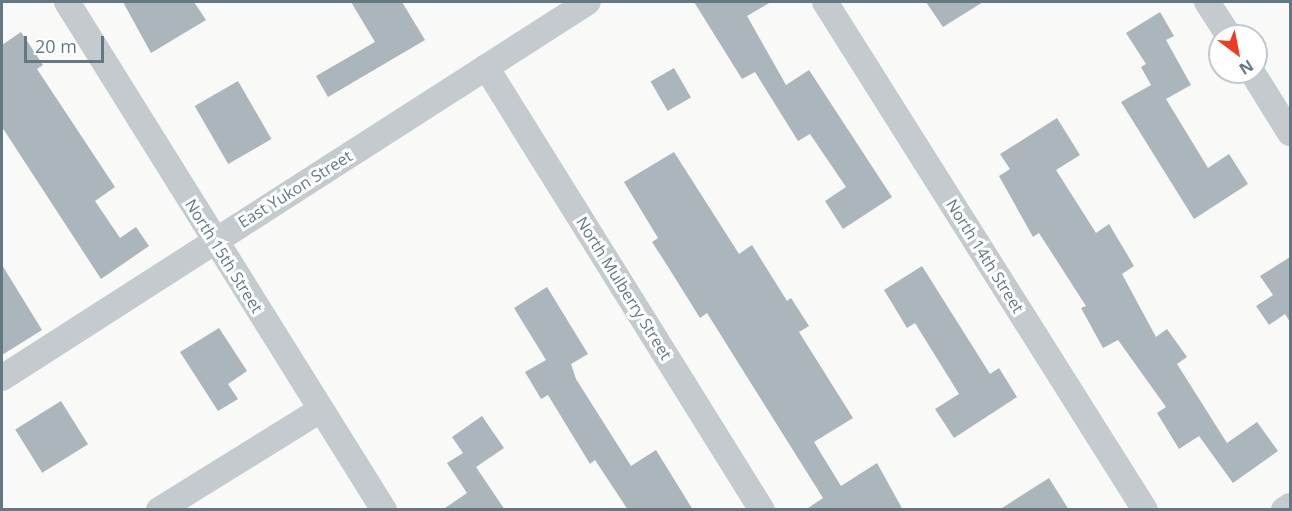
<!DOCTYPE html>
<style>
body{margin:0}
#map{position:relative;width:1292px;height:511px;overflow:hidden;background:#f9f9f7;font-family:"Open Sans",sans-serif}
div>[style]{position:absolute}
[style*='--x']{left:calc(var(--x)*1px);top:calc(var(--y)*1px);width:calc(var(--w)*1px);rotate:calc(var(--a)*1deg)}
.building>*{inset:0;background:#aab6bb;transform-origin:0 0}
.street>*{height:26px;margin:-13px;padding:0 13px;transform-origin:13px;border-radius:13px;background:#c4cacd}
span{translate:-50% -50%;white-space:nowrap;text-align:center;line-height:1.15;-webkit-text-stroke:6px #fff;paint-order:stroke}
.street-label{font-size:16px;color:#627984}
.frame{position:absolute;inset:0;border:3px solid #627984;pointer-events:none}
.north{position:absolute;left:1208px;top:24px;width:60px;height:60px;box-sizing:border-box;background:#fff;border:2px solid #c0c9ce;border-radius:50%;rotate:148deg;font-size:16px;font-weight:700;line-height:24px;text-align:center;color:#627984}
.north::after{content:'';display:block;margin:auto;width:21px;height:27px;background:#f03b20;clip-path:polygon(50% 0,100% 100%,50% 72%,0 100%)}
.scale{position:absolute;left:24px;top:36px;width:80px;height:27px;box-sizing:border-box;border:3px solid #627984;border-top:0;padding-left:8px;font-size:18px;line-height:21px;white-space:nowrap;color:#627984;-webkit-text-stroke:4px #fff;paint-order:stroke}
</style>
<div id="map">
<div class="building">
<div style="clip-path:polygon(123px 2px,194px 2px,206px 20px,151px 53px)"></div>
<div style="clip-path:polygon(351px 2px,402px 2px,425px 40px,328px 97px,316px 76px,375px 42px)"></div>
<div style="clip-path:polygon(694px 2px,771px 2px,747px 16px,786px 85px,809px 70px,892px 197px,843px 229px,825px 201px,846px 187px,810px 134px,798px 141px,755px 72px,742px 79px)"></div>
<div style="clip-path:polygon(926px 2px,983px 2px,943px 27px)"></div>
<div style="clip-path:polygon(1160px 12px,1174px 36px,1166px 40px,1191px 85px,1166px 99px,1208px 168px,1229px 154px,1248px 184px,1194px 219px,1121px 102px,1151px 85px,1141px 67px,1146px 64px,1126px 33px)"></div>
<div style="clip-path:polygon(21px 32px,43px 65px,37px 69px,115px 187px,95px 201px,120px 238px,136px 227px,149px 246px,101px 279px,2px 127px,2px 45px)"></div>
<div style="left:674px;top:68px;width:34px;height:27px;rotate:60deg"></div>
<div style="left:238px;top:81px;width:67px;height:50px;rotate:60deg"></div>
<div style="clip-path:polygon(1057px 118px,1080px 155px,1056px 170px,1096px 233px,1109px 224px,1134px 266px,1122px 274px,1156px 337px,1167px 329px,1187px 357px,1177px 364px,1227px 443px,1257px 422px,1278px 451px,1233px 483px,1199px 436px,1179px 449px,1157px 413px,1166px 407px,1118px 340px,1103px 348px,1081px 308px,1086px 306px,1039px 233px,1033px 237px,999px 176px,1010px 169px,1000px 154px)"></div>
<div style="clip-path:polygon(674px 152px,739px 254px,752px 245px,787px 301px,791px 298px,809px 326px,799px 332px,853px 418px,814px 442px,841px 486px,877px 463px,903px 510px,805px 510px,823px 498px,707px 313px,700px 318px,665px 262px,652px 242px,658px 238px,624px 182px)"></div>
<div style="clip-path:polygon(1290px 257px,1290px 322px,1285px 314px,1269px 325px,1256px 306px,1273px 295px,1260px 276px)"></div>
<div style="clip-path:polygon(2px 265px,42px 330px,2px 355px)"></div>
<div style="clip-path:polygon(922px 266px,990px 374px,999px 368px,1017px 397px,954px 438px,935px 409px,959px 394px,915px 323px,907px 328px,884px 290px)"></div>
<div style="clip-path:polygon(547px 287px,588px 354px,571px 364px,576px 379px,631px 466px,656px 450px,693px 510px,628px 510px,595px 460px,590px 464px,548px 395px,541px 399px,525px 372px,546px 360px,514px 308px)"></div>
<div style="clip-path:polygon(219px 328px,247px 371px,228px 384px,238px 399px,218px 411px,180px 352px)"></div>
<div style="left:61px;top:401px;width:51px;height:54px;rotate:58deg"></div>
<div style="clip-path:polygon(482px 416px,504px 448px,476px 467px,505px 510px,442px 510px,467px 493px,447px 463px,463px 453px,452px 437px)"></div>
<div style="clip-path:polygon(1049px 478px,1069px 510px,999px 510px)"></div>
</div>
<div class="street">
<div style="--x:67;--y:2;--w:599;--a:58.04"></div>
<div style="--x:825;--y:2;--w:600;--a:57.79"></div>
<div style="--x:1207;--y:2;--w:40;--a:57.1"></div>
<div style="--x:486;--y:67;--w:522;--a:58.08"></div>
<div style="--x:1252;--y:72;--w:72;--a:58.1"></div>
<div style="--x:2;--y:378;--w:696;--a:-32.69"></div>
<div style="--x:159;--y:510;--w:190;--a:-31.8"></div>
<div style="--x:1284;--y:510;--w:7;--a:-34"></div>
</div>
<div class="street-label">
<span style="left:295px;top:189px;rotate:-32deg">East Yukon Street</span>
<span style="left:224px;top:256px;rotate:58deg">North 15th Street</span>
<span style="left:985px;top:256px;rotate:58deg">North 14th Street</span>
<span style="left:624px;top:288px;rotate:58deg">North Mulberry Street</span>
</div>
<div class="frame"></div>
<div class="north">N</div>
<div class="scale">20 m</div>
</div>
